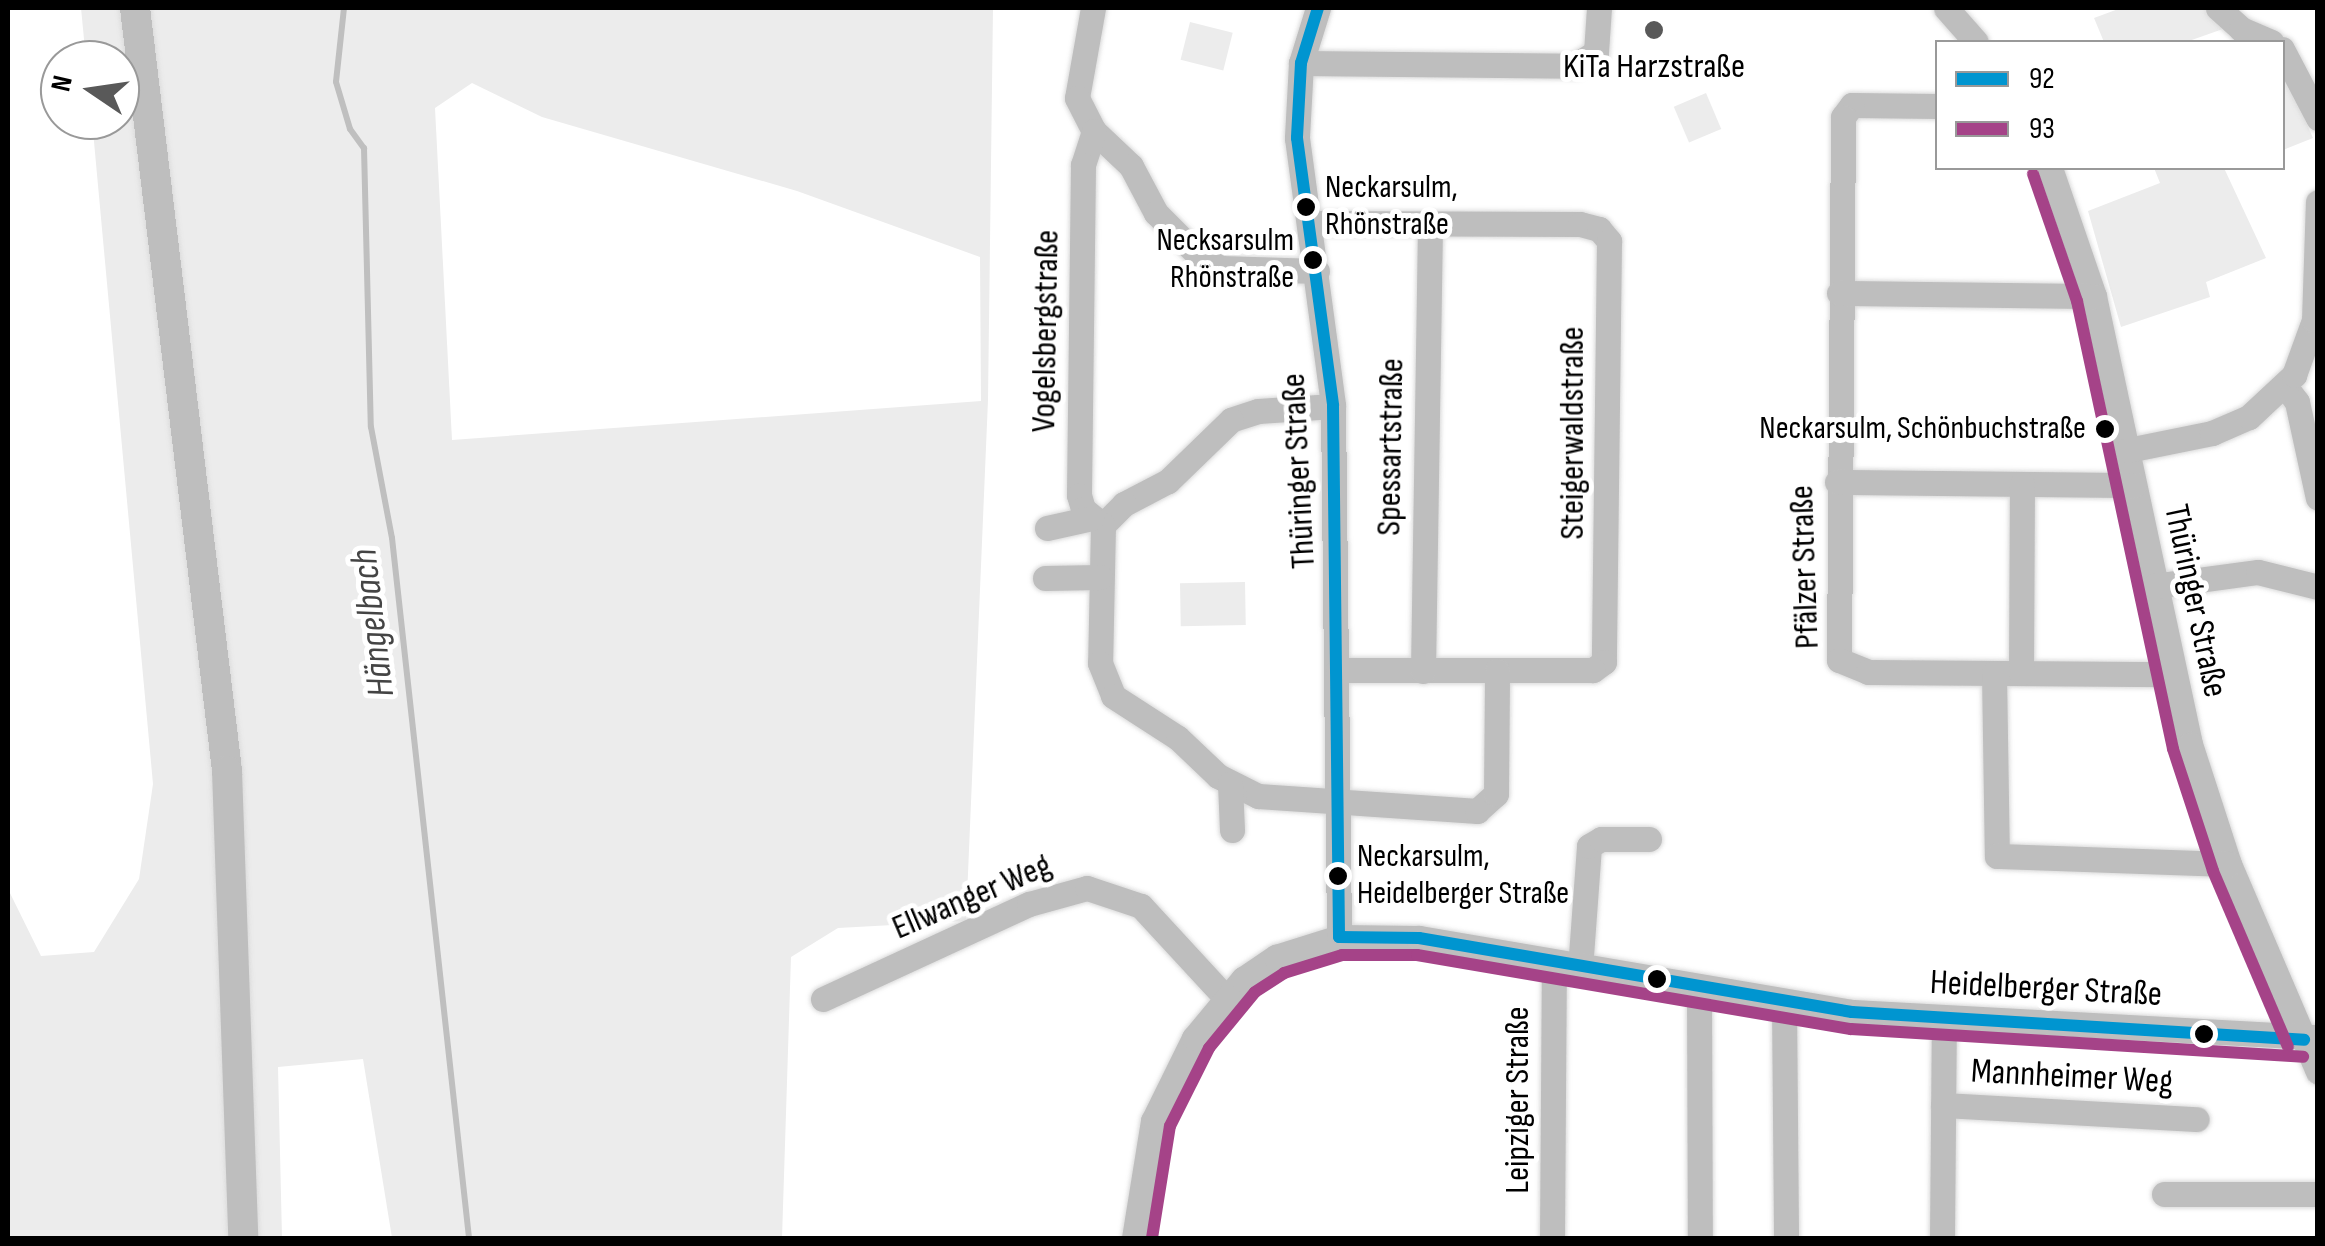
<!DOCTYPE html>
<meta charset="utf-8">
<style>
body{margin:0}
#map{position:relative;width:2325px;height:1246px;overflow:hidden;background:#fff;font-family:"Sofia Sans Condensed",sans-serif}
div>[style]{position:absolute}
[style*='--x']{left:calc(var(--x)*1px);top:calc(var(--y)*1px);width:calc(var(--w)*1px);rotate:calc(var(--a)*1deg)}
.green>*{inset:0;background:#ececec;transform-origin:0 0}
.stream>*{height:6px;margin:-3px;padding:0 3px;transform-origin:3px;border-radius:3px;background:#bfbfbf}
.roads{filter:drop-shadow(0 0 2px #dbdbdb) drop-shadow(0 0 2px #dbdbdb)}
.minor>*{height:25px;margin:-12.5px;padding:0 12.5px;transform-origin:12.5px;border-radius:12.5px;background:#bebebe}
.major>*{height:30px;margin:-15px;padding:0 15px;transform-origin:15px;border-radius:15px;background:#bebebe}
.bus-1>*{height:12px;margin:-6px;padding:0 6px;transform-origin:6px;border-radius:6px;background:#0095d0}
.bus-2>*{height:12px;margin:-6px;padding:0 6px;transform-origin:6px;border-radius:6px;background:#a54388}
.dots>*{width:28px;height:28px;translate:-50% -50%;box-sizing:border-box;border:5px solid #fff;border-radius:50%}
span{translate:-50% -50%;white-space:nowrap;text-align:center;line-height:1.15;-webkit-text-stroke:10px #fff;paint-order:stroke}
.bus-label{font-size:32px;color:#000}
.left{translate:0 -50%;text-align:left}
.right{translate:-100% -50%;text-align:right}
.poi-label{font-size:35px;color:#000}
.street-label{font-size:35px;color:#000}
.water-label{font-size:38px;color:#444;font-style:italic}
.frame{position:absolute;inset:0;border:10px solid #000;pointer-events:none}
.legend{position:absolute;left:1935px;top:40px;width:350px;height:130px;box-sizing:border-box;background:#fff;border:2px solid #999;margin:0;padding:12px 18px;list-style:none;font-size:30px;color:#000}
.legend li{display:flex;align-items:center;gap:20px;height:50px}
.legend b{width:50px;border:2px solid #999}
.north{position:absolute;left:40px;top:40px;width:100px;height:100px;box-sizing:border-box;background:#fff;border:2px solid #999;border-radius:50%;rotate:283deg;font-size:28px;font-weight:700;line-height:40px;text-align:center;color:#000}
.north::after{content:'';display:block;margin:auto;width:35px;height:45px;background:#595959;clip-path:polygon(50% 0,100% 100%,50% 72%,0 100%)}
</style>
<div id="map">
<div class="green">
<div style="clip-path:polygon(evenodd,81px 8px,993px 8px,988px 400px,966px 921px,838px 928px,791px 957px,782px 1238px,392px 1238px,363px 1059px,278px 1067px,282px 1238px,8px 1238px,8px 889px,41px 956px,94px 952px,139px 879px,153px 784px,92px 120px,120px 120px,120px 60px,86px 60px,81px 8px,472px 83px,542px 117px,797px 191px,980px 257px,981px 401px,452px 440px,435px 108px,472px 83px)"></div>
<div style="clip-path:polygon(2121px 8px,2205px 8px,2223px 29px,2186px 42px,2104px 42px,2094px 18px)"></div>
<div style="left:1190px;top:22px;width:44px;height:39px;rotate:14deg"></div>
<div style="clip-path:polygon(2282px 66px,2313px 138px,2283px 150px,2282px 150px)"></div>
<div style="left:1706px;top:93px;width:39px;height:35px;rotate:67deg"></div>
<div style="clip-path:polygon(2154px 168px,2224px 168px,2266px 258px,2206px 282px,2210px 297px,2121px 327px,2088px 211px,2160px 183px)"></div>
<div style="left:1245px;top:582px;width:43px;height:65px;rotate:89deg"></div>
</div>
<div class="stream">
<div style="--x:344;--y:8;--w:74;--a:96.2"></div>
<div style="--x:336;--y:82;--w:49;--a:73.4"></div>
<div style="--x:350;--y:129;--w:24;--a:54"></div>
<div style="--x:364;--y:148;--w:279;--a:88.6"></div>
<div style="--x:371;--y:427;--w:113;--a:79.3"></div>
<div style="--x:392;--y:538;--w:704;--a:83.72"></div>
</div>
<div class="roads">
<div class="minor">
<div style="--x:1093;--y:8;--w:91;--a:100.1"></div>
<div style="--x:1077;--y:98;--w:37;--a:63"></div>
<div style="--x:1094;--y:131;--w:51;--a:43.4"></div>
<div style="--x:1131;--y:166;--w:53;--a:62"></div>
<div style="--x:1156;--y:213;--w:64;--a:45"></div>
<div style="--x:1201;--y:258;--w:22;--a:27"></div>
<div style="--x:1221;--y:268;--w:96;--a:1.8"></div>
<div style="--x:1318;--y:8;--w:58;--a:107.2"></div>
<div style="--x:1301;--y:63;--w:75;--a:93.1"></div>
<div style="--x:1297;--y:138;--w:270;--a:82.3"></div>
<div style="--x:1333;--y:406;--w:531;--a:89.35"></div>
<div style="--x:1946;--y:8;--w:45;--a:48.6"></div>
<div style="--x:2218;--y:8;--w:31;--a:42"></div>
<div style="--x:2241;--y:29;--w:33;--a:23"></div>
<div style="--x:2282;--y:49;--w:78;--a:62.4"></div>
<div style="--x:1301;--y:63;--w:273;--a:0.6"></div>
<div style="--x:1574;--y:66;--w:26;--a:-32"></div>
<div style="--x:1596;--y:52;--w:44;--a:-86.1"></div>
<div style="--x:1938;--y:106;--w:86;--a:-179.3"></div>
<div style="--x:1852;--y:105;--w:15;--a:127"></div>
<div style="--x:1843;--y:117;--w:543;--a:90.42"></div>
<div style="--x:1839;--y:660;--w:31;--a:22"></div>
<div style="--x:1868;--y:672;--w:305;--a:0.4"></div>
<div style="--x:1094;--y:131;--w:36;--a:108"></div>
<div style="--x:1083;--y:165;--w:330;--a:90.7"></div>
<div style="--x:1079;--y:495;--w:15;--a:74"></div>
<div style="--x:1083;--y:509;--w:26;--a:39"></div>
<div style="--x:2050;--y:168;--w:135;--a:71"></div>
<div style="--x:2094;--y:296;--w:458;--a:77.9"></div>
<div style="--x:2190;--y:744;--w:126;--a:72"></div>
<div style="--x:2229;--y:864;--w:226;--a:66.8"></div>
<div style="--x:1309;--y:223;--w:271;--a:0.2"></div>
<div style="--x:1580;--y:224;--w:20;--a:15"></div>
<div style="--x:1599;--y:229;--w:16;--a:50"></div>
<div style="--x:1609;--y:241;--w:421;--a:90.7"></div>
<div style="--x:1604;--y:662;--w:14;--a:144"></div>
<div style="--x:1593;--y:670;--w:255;--a:180"></div>
<div style="--x:1839;--y:293;--w:255;--a:0.7"></div>
<div style="--x:2285;--y:386;--w:20;--a:53"></div>
<div style="--x:2297;--y:402;--w:98;--a:77.7"></div>
<div style="--x:1333;--y:406;--w:75;--a:176.2"></div>
<div style="--x:1258;--y:411;--w:28;--a:162"></div>
<div style="--x:1231;--y:420;--w:88;--a:135.9"></div>
<div style="--x:1168;--y:481;--w:50;--a:152.4"></div>
<div style="--x:1124;--y:504;--w:30;--a:135"></div>
<div style="--x:1103;--y:525;--w:138;--a:91.2"></div>
<div style="--x:1100;--y:663;--w:35;--a:68"></div>
<div style="--x:1113;--y:696;--w:77;--a:32.9"></div>
<div style="--x:1178;--y:738;--w:55;--a:43.5"></div>
<div style="--x:1218;--y:776;--w:45;--a:26.6"></div>
<div style="--x:1258;--y:796;--w:220;--a:3.9"></div>
<div style="--x:1477;--y:811;--w:25;--a:-42"></div>
<div style="--x:1496;--y:794;--w:123;--a:-89.5"></div>
<div style="--x:2128;--y:450;--w:86;--a:-11.4"></div>
<div style="--x:2212;--y:433;--w:40;--a:-23.4"></div>
<div style="--x:2249;--y:417;--w:62;--a:-43"></div>
<div style="--x:2294;--y:375;--w:59;--a:-70"></div>
<div style="--x:2314;--y:320;--w:118;--a:-88.1"></div>
<div style="--x:1837;--y:482;--w:297;--a:0.6"></div>
<div style="--x:1047;--y:528;--w:46;--a:-12.5"></div>
<div style="--x:1045;--y:578;--w:55;--a:-1"></div>
<div style="--x:2154;--y:586;--w:105;--a:-7.7"></div>
<div style="--x:2258;--y:572;--w:62;--a:14"></div>
<div style="--x:1423;--y:671;--w:448;--a:-89.1"></div>
<div style="--x:1994;--y:673;--w:183;--a:89.1"></div>
<div style="--x:1997;--y:856;--w:232;--a:2"></div>
<div style="--x:2021;--y:673;--w:189;--a:-89.7"></div>
<div style="--x:1230;--y:784;--w:46;--a:87.5"></div>
<div style="--x:1580;--y:969;--w:123;--a:-85.8"></div>
<div style="--x:1589;--y:846;--w:14;--a:-30"></div>
<div style="--x:1601;--y:839;--w:48;--a:0"></div>
<div style="--x:1699;--y:989;--w:249;--a:89.8"></div>
<div style="--x:823;--y:999;--w:227;--a:-24.8"></div>
<div style="--x:1029;--y:904;--w:60;--a:-15.4"></div>
<div style="--x:1087;--y:888;--w:57;--a:18.4"></div>
<div style="--x:1141;--y:906;--w:124;--a:47.3"></div>
<div style="--x:1784;--y:1003;--w:235;--a:89.5"></div>
<div style="--x:1943;--y:1105;--w:254;--a:3.2"></div>
<div style="--x:2164;--y:1194;--w:154;--a:0"></div>
<div style="--x:1134;--y:1238;--w:119;--a:-80.8"></div>
<div style="--x:1153;--y:1121;--w:93;--a:-63.7"></div>
<div style="--x:1194;--y:1038;--w:77;--a:-50.3"></div>
<div style="--x:1243;--y:979;--w:40;--a:-34"></div>
<div style="--x:1276;--y:957;--w:66;--a:-17.6"></div>
<div style="--x:1339;--y:937;--w:80;--a:0.7"></div>
<div style="--x:1419;--y:938;--w:439;--a:9.7"></div>
<div style="--x:1852;--y:1012;--w:467;--a:3.1"></div>
<div style="--x:1552;--y:1238;--w:275;--a:-89.6"></div>
<div style="--x:1942;--y:1238;--w:219;--a:-89.5"></div>
</div>
<div class="major">
<div style="--x:135;--y:8;--w:769;--a:83.12"></div>
<div style="--x:227;--y:771;--w:467;--a:88"></div>
</div>
</div>
<div class="bus-1">
<div style="--x:1318;--y:8;--w:58;--a:107.2"></div>
<div style="--x:1301;--y:63;--w:75;--a:93.1"></div>
<div style="--x:1297;--y:138;--w:270;--a:82.3"></div>
<div style="--x:1333;--y:406;--w:531;--a:89.35"></div>
<div style="--x:1339;--y:937;--w:80;--a:0.7"></div>
<div style="--x:1419;--y:938;--w:439;--a:9.7"></div>
<div style="--x:1852;--y:1012;--w:453;--a:3.5"></div>
</div>
<div class="bus-2">
<div style="--x:2033;--y:174;--w:134;--a:70.9"></div>
<div style="--x:2077;--y:301;--w:458;--a:77.9"></div>
<div style="--x:2173;--y:749;--w:128;--a:71.8"></div>
<div style="--x:2213;--y:871;--w:191;--a:66.9"></div>
<div style="--x:1152;--y:1238;--w:113;--a:-80.9"></div>
<div style="--x:1170;--y:1126;--w:87;--a:-63.4"></div>
<div style="--x:1209;--y:1048;--w:72;--a:-50.6"></div>
<div style="--x:1255;--y:992;--w:35;--a:-33"></div>
<div style="--x:1284;--y:973;--w:61;--a:-17.2"></div>
<div style="--x:1342;--y:955;--w:75;--a:0"></div>
<div style="--x:1417;--y:955;--w:440;--a:9.7"></div>
<div style="--x:1851;--y:1029;--w:453;--a:3.5"></div>
</div>
<div class="dots">
<div style="left:1654px;top:30px;background:#595959"></div>
<div style="left:1306px;top:207px;background:#000"></div>
<div style="left:1313px;top:260px;background:#000"></div>
<div style="left:2105px;top:429px;background:#000"></div>
<div style="left:1338px;top:876px;background:#000"></div>
<div style="left:1657px;top:979px;background:#000"></div>
<div style="left:2204px;top:1034px;background:#000"></div>
</div>
<div class="bus-label">
<span class="left" style="left:1325px;top:207px">Neckarsulm,<br>Rhönstraße</span>
<span class="right" style="left:1294px;top:260px">Necksarsulm<br>Rhönstraße</span>
<span class="right" style="left:2086px;top:429px">Neckarsulm, Schönbuchstraße</span>
<span class="left" style="left:1357px;top:876px">Neckarsulm,<br>Heidelberger Straße</span>
</div>
<div class="poi-label">
<span style="left:1654px;top:67px">KiTa Harzstraße</span>
</div>
<div class="street-label">
<span style="left:1046px;top:331px;rotate:-89deg">Vogelsbergstraße</span>
<span style="left:1573px;top:433px;rotate:-90deg">Steigerwaldstraße</span>
<span style="left:1391px;top:447px;rotate:-89deg">Spessartstraße</span>
<span style="left:1299px;top:471px;rotate:-93deg">Thüringer Straße</span>
<span style="left:1805px;top:567px;rotate:-92deg">Pfälzer Straße</span>
<span style="left:2195px;top:601px;rotate:78deg">Thüringer Straße</span>
<span style="left:972px;top:897px;rotate:-23deg">Ellwanger Weg</span>
<span style="left:2046px;top:989px;rotate:3deg">Heidelberger Straße</span>
<span style="left:2072px;top:1077px;rotate:3deg">Mannheimer Weg</span>
<span style="left:1518px;top:1100px;rotate:-90deg">Leipziger Straße</span>
</div>
<div class="water-label">
<span style="left:373px;top:623px;rotate:-97deg">Hängelbach</span>
</div>
<div class="frame"></div>
<ul class="legend">
<li><b style="height:12px;background:#0095d0"></b>92</li>
<li><b style="height:12px;background:#a54388"></b>93</li>
</ul>
<div class="north">N</div>
</div>
